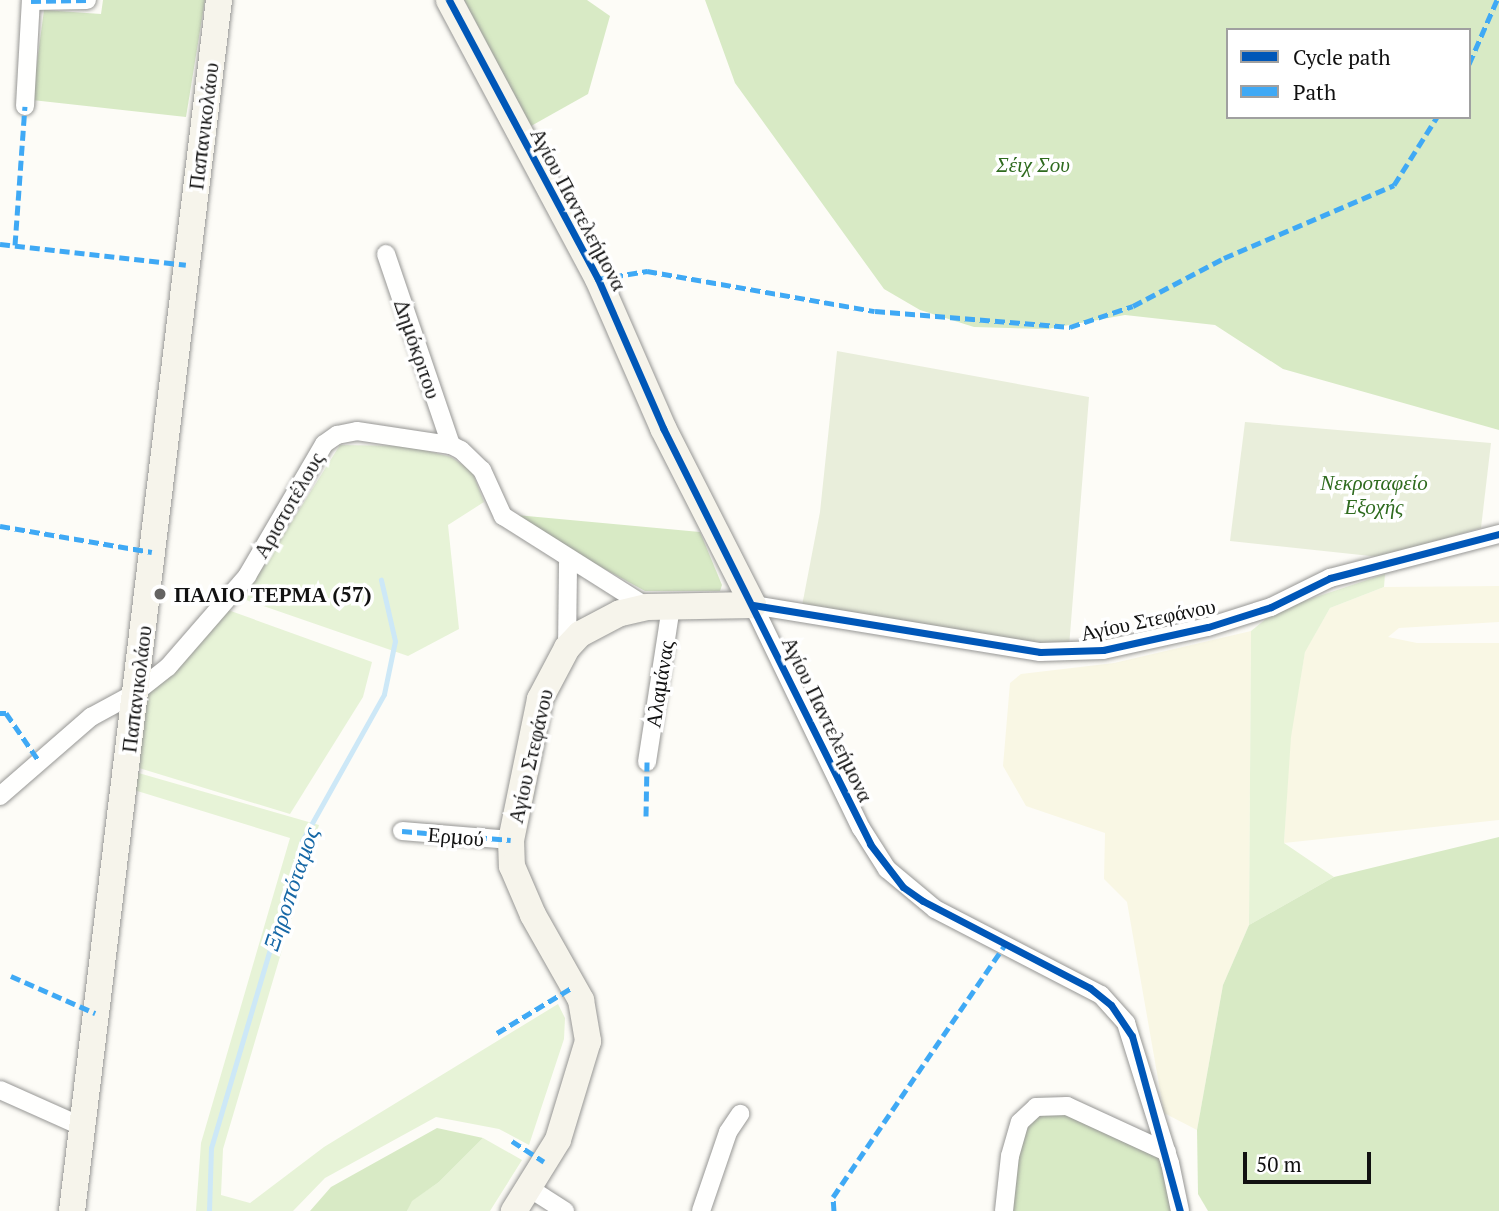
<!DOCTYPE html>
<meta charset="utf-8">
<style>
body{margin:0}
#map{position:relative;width:1499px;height:1211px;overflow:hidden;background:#fdfcf7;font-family:"PT Serif",serif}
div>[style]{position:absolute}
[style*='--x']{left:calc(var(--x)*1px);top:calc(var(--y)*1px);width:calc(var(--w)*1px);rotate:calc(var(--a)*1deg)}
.farmland>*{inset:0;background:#f9f7e4}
.green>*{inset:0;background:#e7f3d7}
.forest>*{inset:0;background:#d8eac5}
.cemetery>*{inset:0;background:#e9eedb}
.stream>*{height:5px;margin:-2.5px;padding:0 2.5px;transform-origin:2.5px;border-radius:2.5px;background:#cde8f7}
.roads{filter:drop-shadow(0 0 2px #979795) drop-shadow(0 0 2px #979795)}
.street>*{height:18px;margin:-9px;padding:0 9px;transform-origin:9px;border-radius:9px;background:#fffffe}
.secondary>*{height:26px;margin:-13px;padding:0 13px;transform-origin:13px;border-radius:13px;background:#f6f4eb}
.quiet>*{height:5px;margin-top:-2.5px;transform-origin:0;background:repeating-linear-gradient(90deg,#3fa9f5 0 10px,transparent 0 15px)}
.cycleway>*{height:7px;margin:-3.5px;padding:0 3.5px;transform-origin:3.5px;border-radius:3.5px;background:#0057b8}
.dots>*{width:19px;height:19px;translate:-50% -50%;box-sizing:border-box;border:4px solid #fff;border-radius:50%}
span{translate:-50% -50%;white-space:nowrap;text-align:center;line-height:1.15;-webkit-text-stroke:7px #fff;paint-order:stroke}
.street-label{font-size:21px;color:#111}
.park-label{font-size:21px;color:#2f6b1f;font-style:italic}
.poi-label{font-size:21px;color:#111;font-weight:700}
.left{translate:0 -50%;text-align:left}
.water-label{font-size:23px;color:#1768a6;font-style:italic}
.legend{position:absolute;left:1226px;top:28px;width:245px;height:91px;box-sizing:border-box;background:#fff;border:2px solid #a0a0a0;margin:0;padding:9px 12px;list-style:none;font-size:21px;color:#111}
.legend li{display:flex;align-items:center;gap:14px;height:35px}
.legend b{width:35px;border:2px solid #a0a0a0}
.scale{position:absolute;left:1243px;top:1152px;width:128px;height:32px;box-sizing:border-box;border:4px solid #111;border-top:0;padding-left:9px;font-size:21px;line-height:24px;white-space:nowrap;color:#111;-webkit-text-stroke:5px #fff;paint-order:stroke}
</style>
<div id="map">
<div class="farmland">
<div style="clip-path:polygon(1499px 586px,1499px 622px,1399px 628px,1388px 637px,1417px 643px,1499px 643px,1499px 820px,1284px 843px,1290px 737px,1305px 651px,1330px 608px,1384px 587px)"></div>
<div style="clip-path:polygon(1251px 631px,1249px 925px,1223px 985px,1197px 1130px,1164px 1113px,1127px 902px,1104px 879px,1105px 833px,1026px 806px,1003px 766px,1010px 683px,1021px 674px,1114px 663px)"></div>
</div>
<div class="green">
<div style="clip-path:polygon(340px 445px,408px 446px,451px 457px,472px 471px,484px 502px,448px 525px,459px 629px,408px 656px,243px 599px)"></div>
<div style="clip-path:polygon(1385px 574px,1384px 587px,1330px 608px,1305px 652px,1291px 737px,1284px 843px,1334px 877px,1249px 925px,1251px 631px,1277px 610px)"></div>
<div style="clip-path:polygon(228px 610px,372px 662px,363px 697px,290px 814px,139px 768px,147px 692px)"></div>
<div style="clip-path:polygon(135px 772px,319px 825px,223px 1149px,221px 1195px,250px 1203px,324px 1147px,558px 1004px,565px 1018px,564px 1039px,529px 1145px,499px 1129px,436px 1117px,325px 1178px,293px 1211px,196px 1211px,201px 1143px,290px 838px,134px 790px)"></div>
<div style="clip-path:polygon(483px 1138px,522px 1160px,490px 1211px,407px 1211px,411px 1201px,439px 1182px)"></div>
</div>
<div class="forest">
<div style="clip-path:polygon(103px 0,205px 0,186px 117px,32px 100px,44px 10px,101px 14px)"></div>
<div style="clip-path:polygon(464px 0,587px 0,610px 16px,588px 94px,531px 126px)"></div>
<div style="clip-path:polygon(evenodd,705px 0,1499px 0,1499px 430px,1283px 369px,1215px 325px,1125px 315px,1047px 329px,974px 327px,920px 310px,884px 289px,735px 83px,705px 0,1228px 30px,1469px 30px,1469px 117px,1228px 117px,1228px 30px)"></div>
<div style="clip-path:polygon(504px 514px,700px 532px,722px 585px,720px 591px,645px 591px)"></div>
<div style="clip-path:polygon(1499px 837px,1499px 1211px,1208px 1211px,1198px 1194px,1197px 1130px,1223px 985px,1249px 925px,1334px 877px)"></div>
<div style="clip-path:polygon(1061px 1112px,1159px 1157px,1172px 1211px,1008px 1211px,1014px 1161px,1027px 1123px,1039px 1115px)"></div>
<div style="clip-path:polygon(437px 1128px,483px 1138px,439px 1182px,412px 1201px,407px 1211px,310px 1211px,331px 1187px)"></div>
</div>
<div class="cemetery">
<div style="clip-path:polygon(837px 351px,1089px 397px,1069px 647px,801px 611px,820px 512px)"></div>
<div style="clip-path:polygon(1245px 422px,1491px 443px,1481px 528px,1380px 557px,1230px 541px)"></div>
</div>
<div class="stream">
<div style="--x:209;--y:1211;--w:63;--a:-88.2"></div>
<div style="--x:211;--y:1148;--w:320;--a:-73.5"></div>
<div style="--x:302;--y:841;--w:168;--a:-60.8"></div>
<div style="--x:384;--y:694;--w:54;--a:-78.3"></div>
<div style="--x:395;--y:641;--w:63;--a:-102.9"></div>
</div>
<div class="roads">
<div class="street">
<div style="--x:31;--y:1;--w:56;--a:-1"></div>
<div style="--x:25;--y:106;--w:106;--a:-86.8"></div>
<div style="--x:386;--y:254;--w:202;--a:71.2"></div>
<div style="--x:753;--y:605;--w:248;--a:64.2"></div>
<div style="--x:861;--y:828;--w:49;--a:57.6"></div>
<div style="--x:887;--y:869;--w:62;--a:39.8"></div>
<div style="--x:935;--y:909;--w:187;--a:27.4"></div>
<div style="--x:1101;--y:995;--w:38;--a:48"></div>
<div style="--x:1126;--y:1023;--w:147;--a:72.6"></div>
<div style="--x:1170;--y:1163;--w:49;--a:78.2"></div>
<div style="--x:753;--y:605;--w:291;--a:9.3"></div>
<div style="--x:1040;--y:652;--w:63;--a:-1.8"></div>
<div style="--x:1103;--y:650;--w:107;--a:-12.4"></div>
<div style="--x:1208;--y:627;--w:66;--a:-17.6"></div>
<div style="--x:1271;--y:607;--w:66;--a:-26.2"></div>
<div style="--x:1330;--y:578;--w:175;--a:-14.6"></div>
<div style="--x:567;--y:648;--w:87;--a:-89.3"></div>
<div style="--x:647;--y:762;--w:157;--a:-81.2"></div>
<div style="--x:0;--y:796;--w:121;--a:-41"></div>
<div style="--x:91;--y:717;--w:50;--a:-28.6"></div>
<div style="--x:135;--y:693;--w:42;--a:-38.2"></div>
<div style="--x:168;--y:667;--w:121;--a:-49"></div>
<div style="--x:247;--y:576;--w:153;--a:-59.7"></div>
<div style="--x:324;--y:444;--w:16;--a:-35"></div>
<div style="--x:337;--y:435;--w:20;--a:-11"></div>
<div style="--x:357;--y:431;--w:95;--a:8.5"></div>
<div style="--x:451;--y:445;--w:11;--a:27"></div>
<div style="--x:461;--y:450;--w:29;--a:44"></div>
<div style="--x:482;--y:470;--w:51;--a:65.5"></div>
<div style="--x:503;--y:516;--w:170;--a:32.3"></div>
<div style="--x:402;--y:831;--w:109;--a:4.7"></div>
<div style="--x:0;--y:1090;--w:91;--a:24"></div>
<div style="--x:529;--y:1188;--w:43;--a:32.6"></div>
<div style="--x:701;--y:1211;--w:83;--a:-71.1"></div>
<div style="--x:728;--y:1132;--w:22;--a:-56"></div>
<div style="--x:1004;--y:1211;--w:55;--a:-83.8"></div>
<div style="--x:1010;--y:1156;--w:35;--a:-74"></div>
<div style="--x:1020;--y:1122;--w:22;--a:-43"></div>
<div style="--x:1036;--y:1107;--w:31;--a:-2"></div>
<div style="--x:1067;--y:1106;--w:110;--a:24.7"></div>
</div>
<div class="secondary">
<div style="--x:449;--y:0;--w:316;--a:61.9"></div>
<div style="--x:598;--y:279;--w:163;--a:66.4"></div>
<div style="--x:663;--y:428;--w:199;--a:63"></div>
<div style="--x:753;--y:605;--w:106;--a:178.9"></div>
<div style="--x:647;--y:607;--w:28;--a:167"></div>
<div style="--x:620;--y:613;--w:45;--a:152.3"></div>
<div style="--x:580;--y:634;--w:19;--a:133"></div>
<div style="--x:567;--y:648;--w:58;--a:117.9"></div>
<div style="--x:540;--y:699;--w:144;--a:101.6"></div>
<div style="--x:511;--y:840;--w:26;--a:88"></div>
<div style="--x:512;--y:866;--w:53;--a:66.8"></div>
<div style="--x:533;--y:915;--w:98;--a:60.5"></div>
<div style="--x:581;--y:1000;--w:42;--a:80.3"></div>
<div style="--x:588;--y:1041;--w:103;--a:106.9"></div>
<div style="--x:558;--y:1140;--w:84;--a:121.8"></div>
<div style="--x:72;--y:1211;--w:1220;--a:-83.08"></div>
</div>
</div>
<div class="quiet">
<div style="--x:31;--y:1;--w:56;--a:-1"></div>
<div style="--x:1469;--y:64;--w:70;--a:-66.4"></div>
<div style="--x:0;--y:244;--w:187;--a:6.4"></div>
<div style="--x:15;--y:245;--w:139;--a:-85.9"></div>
<div style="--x:598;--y:279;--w:50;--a:-9.3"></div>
<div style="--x:647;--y:271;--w:231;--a:10"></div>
<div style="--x:875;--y:311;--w:196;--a:4.7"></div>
<div style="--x:1070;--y:327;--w:66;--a:-18.4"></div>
<div style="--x:1133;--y:306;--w:103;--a:-27.8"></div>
<div style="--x:1224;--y:258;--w:185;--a:-23.2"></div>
<div style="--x:1394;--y:185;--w:80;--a:-57.7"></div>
<div style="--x:0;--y:526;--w:154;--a:9.7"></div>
<div style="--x:0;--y:713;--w:6;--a:0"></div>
<div style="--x:6;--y:713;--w:58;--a:55.5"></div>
<div style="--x:646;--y:816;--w:54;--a:-88.9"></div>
<div style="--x:402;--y:831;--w:109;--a:4.7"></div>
<div style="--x:11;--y:976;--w:92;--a:23.8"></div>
<div style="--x:497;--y:1033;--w:89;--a:-31.2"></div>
<div style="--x:512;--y:1141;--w:38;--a:33"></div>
<div style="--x:834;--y:1211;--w:14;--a:-94"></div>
<div style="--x:833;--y:1197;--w:304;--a:-55.7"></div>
</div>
<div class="cycleway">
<div style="--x:449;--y:0;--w:316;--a:61.9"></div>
<div style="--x:598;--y:279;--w:163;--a:66.4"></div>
<div style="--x:663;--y:428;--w:465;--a:63.5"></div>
<div style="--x:870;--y:844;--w:54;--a:52.5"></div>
<div style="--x:903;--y:887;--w:24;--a:35"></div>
<div style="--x:923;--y:901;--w:188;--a:27.5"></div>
<div style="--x:1090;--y:988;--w:27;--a:39"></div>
<div style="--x:1111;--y:1005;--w:37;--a:56"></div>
<div style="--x:1132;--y:1036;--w:181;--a:74.7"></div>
<div style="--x:753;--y:605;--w:291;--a:9.3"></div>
<div style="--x:1040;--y:652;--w:63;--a:-1.8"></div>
<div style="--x:1103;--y:650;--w:107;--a:-12.4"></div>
<div style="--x:1208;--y:627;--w:66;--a:-17.6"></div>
<div style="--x:1271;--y:607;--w:66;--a:-26.2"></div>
<div style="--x:1330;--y:578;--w:175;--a:-14.6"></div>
</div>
<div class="dots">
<div style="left:160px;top:594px;background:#646362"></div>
</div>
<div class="street-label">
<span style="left:203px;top:126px;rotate:-83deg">Παπανικολάου</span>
<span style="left:579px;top:209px;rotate:62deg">Αγίου Παντελεήμονα</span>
<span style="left:418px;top:349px;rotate:71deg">Δημόκριτου</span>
<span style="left:288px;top:505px;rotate:-60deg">Αριστοτέλους</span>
<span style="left:1148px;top:619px;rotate:-12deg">Αγίου Στεφάνου</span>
<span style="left:659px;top:684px;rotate:-81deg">Αλαμάνας</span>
<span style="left:136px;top:689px;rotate:-83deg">Παπανικολάου</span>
<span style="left:828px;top:719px;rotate:64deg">Αγίου Παντελεήμονα</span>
<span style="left:530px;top:756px;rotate:-77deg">Αγίου Στεφάνου</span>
<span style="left:456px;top:836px;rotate:5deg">Ερμού</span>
</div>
<div class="park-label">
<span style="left:1033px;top:164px">Σέιχ Σου</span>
<span style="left:1374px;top:494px">Νεκροταφείο<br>Εξοχής</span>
</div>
<div class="poi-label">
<span class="left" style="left:174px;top:594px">ΠΑΛΙΟ ΤΕΡΜΑ (57)</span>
</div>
<div class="water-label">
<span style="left:291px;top:889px;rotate:-71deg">Ξηροπόταμος</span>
</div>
<ul class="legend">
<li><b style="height:9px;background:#0057b8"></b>Cycle path</li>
<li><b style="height:9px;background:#3fa9f5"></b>Path</li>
</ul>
<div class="scale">50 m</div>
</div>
